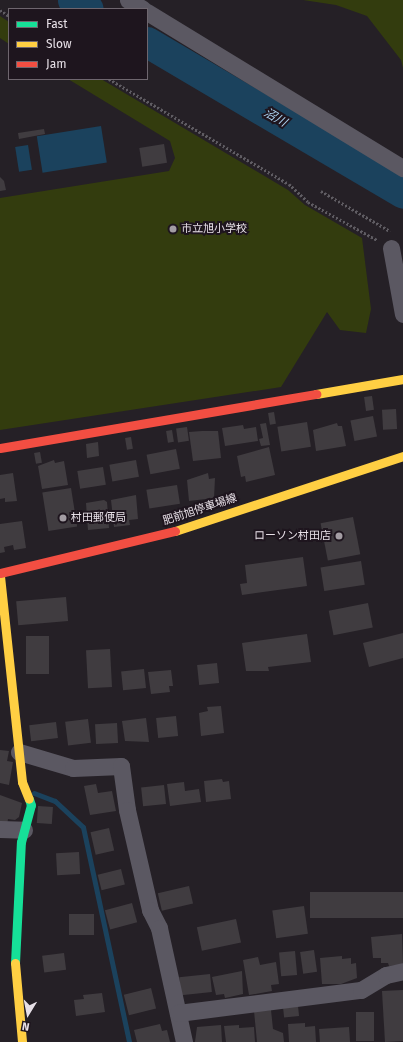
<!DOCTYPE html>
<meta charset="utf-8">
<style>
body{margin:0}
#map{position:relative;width:403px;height:1042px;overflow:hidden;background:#252026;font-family:"Fira Sans","Noto Sans JP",sans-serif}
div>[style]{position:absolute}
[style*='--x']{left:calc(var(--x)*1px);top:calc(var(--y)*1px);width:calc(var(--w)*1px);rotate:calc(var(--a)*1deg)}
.green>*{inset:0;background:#333c0e}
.water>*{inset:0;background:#1b425d;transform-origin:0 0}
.stream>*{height:5px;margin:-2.5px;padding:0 2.5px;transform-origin:2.5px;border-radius:2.5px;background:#1b425d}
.river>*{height:31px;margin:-15.5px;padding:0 15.5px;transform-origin:15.5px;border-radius:15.5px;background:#1b425d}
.building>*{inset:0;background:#403c40;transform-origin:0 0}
.path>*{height:2.5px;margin-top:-1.25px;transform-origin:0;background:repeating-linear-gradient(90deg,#5f5c62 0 2px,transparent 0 4px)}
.street>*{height:17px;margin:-8.5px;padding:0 8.5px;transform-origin:8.5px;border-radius:8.5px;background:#5b5862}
.fast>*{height:9px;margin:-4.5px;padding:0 4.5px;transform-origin:4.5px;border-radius:4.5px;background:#16e098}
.slow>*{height:9px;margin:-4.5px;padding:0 4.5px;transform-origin:4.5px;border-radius:4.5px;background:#ffcf43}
.jam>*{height:9px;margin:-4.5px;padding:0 4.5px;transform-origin:4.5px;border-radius:4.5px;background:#f24e42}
.dots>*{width:11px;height:11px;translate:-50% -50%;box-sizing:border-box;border:2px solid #1e151e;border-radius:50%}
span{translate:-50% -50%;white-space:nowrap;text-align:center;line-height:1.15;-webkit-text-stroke:4px #1e151e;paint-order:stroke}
.poi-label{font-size:11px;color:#e7e0e7}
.left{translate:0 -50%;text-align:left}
.right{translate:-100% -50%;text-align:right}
.street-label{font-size:11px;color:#e7e0e7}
.water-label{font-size:12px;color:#acd2f0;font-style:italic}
.legend{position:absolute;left:8px;top:8px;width:140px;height:72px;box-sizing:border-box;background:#1e151e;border:1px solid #6e666e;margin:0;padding:5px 7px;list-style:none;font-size:12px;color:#e7e0e7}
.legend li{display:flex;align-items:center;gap:8px;height:20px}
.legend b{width:20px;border:1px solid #6e666e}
.north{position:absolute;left:8px;top:994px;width:40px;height:40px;-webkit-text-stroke:3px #1e151e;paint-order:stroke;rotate:190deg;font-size:11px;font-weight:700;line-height:16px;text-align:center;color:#e7e0e7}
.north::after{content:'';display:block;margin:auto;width:14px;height:18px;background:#e7e0e7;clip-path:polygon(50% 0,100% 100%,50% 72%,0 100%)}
</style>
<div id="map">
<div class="green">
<div style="clip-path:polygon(303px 0,403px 0,403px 68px,401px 60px,367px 16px,336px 5px)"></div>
<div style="clip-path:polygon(0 16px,9px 22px,9px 44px,0 38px)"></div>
<div style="clip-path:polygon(68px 79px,101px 79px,288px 190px,305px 205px,362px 238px,371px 309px,366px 333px,340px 330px,327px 312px,281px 387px,0 430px,0 198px,169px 171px,175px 158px,170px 141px)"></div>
</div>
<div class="water">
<div style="left:101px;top:126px;width:37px;height:65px;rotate:81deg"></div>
<div style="left:28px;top:145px;width:25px;height:13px;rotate:81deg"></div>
</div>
<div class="stream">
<div style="--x:34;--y:793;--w:22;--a:21"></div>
<div style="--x:55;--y:801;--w:38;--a:43"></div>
<div style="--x:83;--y:827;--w:220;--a:77.9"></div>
</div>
<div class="river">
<div style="--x:73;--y:0;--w:17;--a:31"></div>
<div style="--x:147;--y:42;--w:297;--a:30.5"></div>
</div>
<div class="building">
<div style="clip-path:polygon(44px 129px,45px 134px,19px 139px,18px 133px)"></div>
<div style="left:164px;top:144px;width:19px;height:25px;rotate:81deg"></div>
<div style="clip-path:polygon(0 177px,4px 181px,6px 190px,0 191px)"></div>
<div style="left:372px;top:396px;width:14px;height:8px;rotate:82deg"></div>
<div style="left:396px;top:409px;width:20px;height:14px;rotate:87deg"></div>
<div style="left:274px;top:412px;width:12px;height:6px;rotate:81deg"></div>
<div style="left:373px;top:416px;width:21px;height:23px;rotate:79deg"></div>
<div style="left:307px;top:422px;width:25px;height:30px;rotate:81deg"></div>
<div style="clip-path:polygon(266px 423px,270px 445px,261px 446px,259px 439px,263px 438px,260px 424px)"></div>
<div style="clip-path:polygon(337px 423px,338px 426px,342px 426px,346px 446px,316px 451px,313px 430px)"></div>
<div style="clip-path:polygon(243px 425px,244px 429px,256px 427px,258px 441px,225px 446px,222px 428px)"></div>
<div style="left:187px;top:427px;width:14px;height:11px;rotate:82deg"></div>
<div style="left:172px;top:430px;width:12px;height:6px;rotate:81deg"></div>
<div style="clip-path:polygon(202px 431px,218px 431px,221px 458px,193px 461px,189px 432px)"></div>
<div style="left:131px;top:437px;width:12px;height:6px;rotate:81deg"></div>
<div style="clip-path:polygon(98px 442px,99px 456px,87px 458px,86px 444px)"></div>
<div style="clip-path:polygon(269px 447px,275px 475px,246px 482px,245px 476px,241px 477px,237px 456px)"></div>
<div style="left:176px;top:449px;width:20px;height:30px;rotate:79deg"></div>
<div style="left:40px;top:452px;width:11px;height:6px;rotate:80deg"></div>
<div style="clip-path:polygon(54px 460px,55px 463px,64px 461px,68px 485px,42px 489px,38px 466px)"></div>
<div style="left:136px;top:460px;width:17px;height:27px;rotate:80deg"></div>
<div style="left:103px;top:467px;width:18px;height:26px;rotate:81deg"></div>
<div style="clip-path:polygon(13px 473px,17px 501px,5px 502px,5px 498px,0 499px,0 475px)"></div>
<div style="clip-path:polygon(208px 473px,209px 479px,215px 478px,214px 498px,189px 501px,187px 480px)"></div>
<div style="left:177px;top:485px;width:19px;height:31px;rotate:81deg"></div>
<div style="left:71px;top:488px;width:39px;height:29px;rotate:81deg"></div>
<div style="clip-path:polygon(136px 495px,138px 519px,129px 520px,130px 525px,114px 527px,111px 500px)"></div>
<div style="clip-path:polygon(104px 500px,107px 502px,109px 528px,88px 530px,86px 503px)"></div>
<div style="left:353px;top:517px;width:38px;height:33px;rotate:79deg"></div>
<div style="clip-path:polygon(22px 521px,26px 548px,14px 550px,13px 545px,4px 547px,5px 552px,0 553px,0 524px)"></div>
<div style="clip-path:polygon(303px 557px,307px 586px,242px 595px,240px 584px,247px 583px,245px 565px)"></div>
<div style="left:361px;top:561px;width:24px;height:41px;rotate:81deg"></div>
<div style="left:66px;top:597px;width:24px;height:50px;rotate:85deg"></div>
<div style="left:368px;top:603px;width:25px;height:40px;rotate:79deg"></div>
<div style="clip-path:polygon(403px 633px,403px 658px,369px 667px,363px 643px)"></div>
<div style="clip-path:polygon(307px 634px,311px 662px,268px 667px,269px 671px,246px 671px,242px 643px)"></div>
<div style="left:26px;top:636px;width:23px;height:38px"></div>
<div style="left:110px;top:649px;width:38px;height:24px;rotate:87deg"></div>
<div style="left:217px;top:663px;width:20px;height:20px;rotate:84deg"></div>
<div style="left:144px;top:669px;width:19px;height:23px;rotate:84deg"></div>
<div style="clip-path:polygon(171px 670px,173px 686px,169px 686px,170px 692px,151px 694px,148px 672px)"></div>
<div style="clip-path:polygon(221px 706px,224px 733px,201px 736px,199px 713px,208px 711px,207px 707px)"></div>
<div style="left:176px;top:716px;width:20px;height:20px;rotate:84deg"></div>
<div style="clip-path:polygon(146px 718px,149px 742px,125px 741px,122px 721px)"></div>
<div style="left:88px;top:719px;width:24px;height:23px;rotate:83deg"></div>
<div style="left:56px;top:722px;width:16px;height:27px;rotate:83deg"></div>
<div style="left:117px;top:723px;width:20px;height:22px;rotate:87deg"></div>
<div style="clip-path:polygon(0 750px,9px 751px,7px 761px,13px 762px,9px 785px,0 783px)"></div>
<div style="clip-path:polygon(222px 779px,223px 782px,229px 781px,231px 799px,206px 802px,204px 781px)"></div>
<div style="clip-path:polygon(184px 782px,185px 791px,199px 789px,201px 802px,170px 806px,167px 784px)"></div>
<div style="clip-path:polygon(96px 784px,98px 793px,112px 791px,116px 811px,90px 815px,84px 786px)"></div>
<div style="left:164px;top:785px;width:19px;height:23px;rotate:84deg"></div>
<div style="clip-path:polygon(0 795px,22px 803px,19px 817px,15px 820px,8px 819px,7px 825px,0 823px)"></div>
<div style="left:38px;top:806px;width:15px;height:17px;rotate:4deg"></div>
<div style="left:109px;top:828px;width:23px;height:19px;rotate:77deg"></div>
<div style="left:79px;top:852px;width:22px;height:23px;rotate:87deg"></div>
<div style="left:121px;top:869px;width:16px;height:24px;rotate:76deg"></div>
<div style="left:189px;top:886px;width:18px;height:32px;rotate:77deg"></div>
<div style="left:403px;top:892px;width:26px;height:93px;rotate:90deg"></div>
<div style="left:132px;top:903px;width:20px;height:28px;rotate:75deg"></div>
<div style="left:304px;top:906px;width:28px;height:32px;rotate:82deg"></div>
<div style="left:94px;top:914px;width:21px;height:25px;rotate:90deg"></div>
<div style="left:236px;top:919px;width:24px;height:40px;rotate:78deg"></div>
<div style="clip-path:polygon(402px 934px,403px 965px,389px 966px,388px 963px,381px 963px,381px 958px,373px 958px,371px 937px)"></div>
<div style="left:314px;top:950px;width:22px;height:14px;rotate:82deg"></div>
<div style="left:295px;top:951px;width:24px;height:16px;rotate:85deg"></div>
<div style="left:64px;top:953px;width:17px;height:22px;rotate:83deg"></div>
<div style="clip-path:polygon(342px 956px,342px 959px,351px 958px,351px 964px,356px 963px,357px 978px,341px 984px,322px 984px,320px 958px)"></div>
<div style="clip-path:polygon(258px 957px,260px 965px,276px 962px,279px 984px,271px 985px,272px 991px,249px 995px,243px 960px)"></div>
<div style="clip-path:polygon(242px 971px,243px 994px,225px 998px,224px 994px,216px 995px,212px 977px)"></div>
<div style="left:210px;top:974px;width:18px;height:31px;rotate:84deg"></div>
<div style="left:151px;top:988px;width:21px;height:28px;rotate:76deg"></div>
<div style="clip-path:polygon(403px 990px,403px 1041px,385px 1042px,382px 991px)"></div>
<div style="clip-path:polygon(102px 993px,105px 1012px,76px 1016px,74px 1000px,84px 999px,83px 995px)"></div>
<div style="left:298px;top:1006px;width:10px;height:15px;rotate:84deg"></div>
<div style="clip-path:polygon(271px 1010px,273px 1029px,283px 1033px,284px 1042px,257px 1042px,254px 1011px)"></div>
<div style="left:356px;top:1012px;width:18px;height:29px"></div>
<div style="clip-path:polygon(305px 1023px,305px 1027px,315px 1026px,316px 1042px,289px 1042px,288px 1024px)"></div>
<div style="clip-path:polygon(160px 1024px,162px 1031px,167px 1030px,170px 1042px,137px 1042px,134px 1030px)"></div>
<div style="clip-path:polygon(221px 1025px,222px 1042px,195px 1042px,197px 1027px)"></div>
<div style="clip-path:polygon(239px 1025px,239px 1028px,254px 1027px,255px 1042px,226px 1042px,224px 1026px)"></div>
<div style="left:349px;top:1027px;width:15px;height:30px;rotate:86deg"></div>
</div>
<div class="path">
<div style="--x:0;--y:10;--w:11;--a:34"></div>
<div style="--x:109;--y:79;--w:208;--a:30.3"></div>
<div style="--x:289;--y:184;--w:26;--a:43"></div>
<div style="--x:308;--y:202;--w:79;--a:28.8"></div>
<div style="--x:321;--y:191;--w:80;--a:30.1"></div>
</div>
<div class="street">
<div style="--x:128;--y:0;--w:17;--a:31"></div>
<div style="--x:147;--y:12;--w:300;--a:31.4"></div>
<div style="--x:391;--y:248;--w:67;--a:79.7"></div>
<div style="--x:19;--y:752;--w:56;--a:16.5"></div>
<div style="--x:73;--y:768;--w:48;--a:-2.4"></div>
<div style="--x:121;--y:766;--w:44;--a:82.2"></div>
<div style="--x:127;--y:810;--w:103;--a:77"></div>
<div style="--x:150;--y:910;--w:20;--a:63"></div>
<div style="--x:159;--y:928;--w:117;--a:77.6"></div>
<div style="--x:0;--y:829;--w:24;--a:2"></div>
<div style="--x:178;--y:1013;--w:184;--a:-7.2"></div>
<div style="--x:361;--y:990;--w:29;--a:-31"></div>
<div style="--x:386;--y:975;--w:17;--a:-13"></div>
</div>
<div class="fast">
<div style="--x:15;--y:963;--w:121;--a:-87.2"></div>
<div style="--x:21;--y:842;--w:38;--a:-75"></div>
<div style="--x:31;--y:805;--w:6;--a:-108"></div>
</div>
<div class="slow">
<div style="--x:316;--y:394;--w:88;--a:-9.8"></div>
<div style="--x:175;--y:531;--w:240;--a:-18.2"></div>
<div style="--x:0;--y:576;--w:207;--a:83.9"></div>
<div style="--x:22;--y:782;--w:18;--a:68"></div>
<div style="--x:15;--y:963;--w:79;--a:84.9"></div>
</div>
<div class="jam">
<div style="--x:0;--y:448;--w:321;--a:-9.7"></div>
<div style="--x:0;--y:573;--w:180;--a:-13.5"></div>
</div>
<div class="dots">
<div style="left:173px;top:229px;background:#a39da3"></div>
<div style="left:63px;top:518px;background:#a39da3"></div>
<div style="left:339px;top:536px;background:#a39da3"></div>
</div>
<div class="poi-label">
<span class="left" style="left:181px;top:229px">市立旭小学校</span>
<span class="left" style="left:71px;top:518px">村田郵便局</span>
<span class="right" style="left:331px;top:536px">ローソン村田店</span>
</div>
<div class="street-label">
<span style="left:200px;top:510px;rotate:-18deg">肥前旭停車場線</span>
</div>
<div class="water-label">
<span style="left:275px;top:118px;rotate:30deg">沼川</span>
</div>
<ul class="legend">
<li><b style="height:5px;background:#16e098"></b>Fast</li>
<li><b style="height:5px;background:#ffcf43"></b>Slow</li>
<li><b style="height:5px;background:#f24e42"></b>Jam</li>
</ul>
<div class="north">N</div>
</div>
